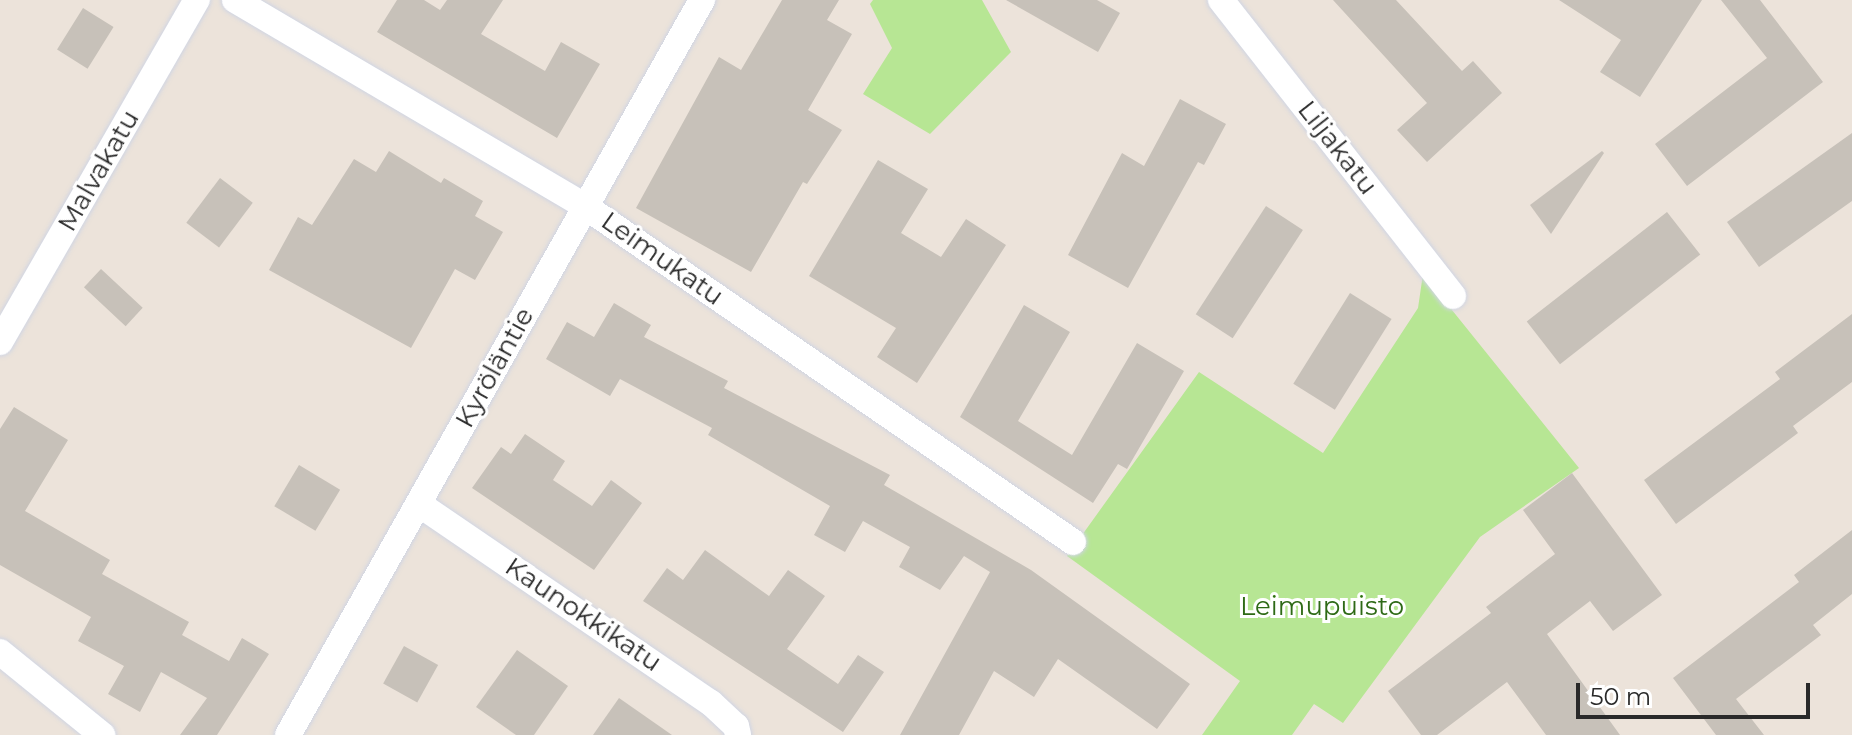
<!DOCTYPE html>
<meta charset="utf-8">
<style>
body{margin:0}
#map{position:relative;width:1852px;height:735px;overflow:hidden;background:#ece3da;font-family:Montserrat,sans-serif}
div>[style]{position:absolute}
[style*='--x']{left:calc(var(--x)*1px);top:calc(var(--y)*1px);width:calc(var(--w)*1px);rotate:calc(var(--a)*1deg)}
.green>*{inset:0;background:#b7e694}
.building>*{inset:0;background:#c7c1b9;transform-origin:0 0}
.roads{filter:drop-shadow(0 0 2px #d0d5e3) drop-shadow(0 0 2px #d0d5e3)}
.street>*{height:26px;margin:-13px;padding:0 13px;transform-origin:13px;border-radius:13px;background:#fff}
span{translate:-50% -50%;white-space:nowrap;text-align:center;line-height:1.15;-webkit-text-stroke:6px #fff;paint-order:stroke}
.street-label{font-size:26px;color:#292929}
.park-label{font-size:26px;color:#2e6a16}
.scale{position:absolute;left:1576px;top:683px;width:234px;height:36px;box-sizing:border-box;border:4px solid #292929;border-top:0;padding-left:10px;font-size:24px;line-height:28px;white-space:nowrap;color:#292929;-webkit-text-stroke:6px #fff;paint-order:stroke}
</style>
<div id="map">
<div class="green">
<div style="clip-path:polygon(873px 0,982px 0,1011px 52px,930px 134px,863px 94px,892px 48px,870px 4px)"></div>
<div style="clip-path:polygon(1423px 274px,1579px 468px,1480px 537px,1343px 723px,1314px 704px,1292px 735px,1202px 735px,1240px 681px,1067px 556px,1199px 372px,1323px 453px,1418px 308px)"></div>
</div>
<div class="building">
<div style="clip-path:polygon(397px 0,424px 0,440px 10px,447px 0,503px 0,481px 34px,545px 71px,561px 42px,600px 64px,557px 138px,377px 32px)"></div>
<div style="clip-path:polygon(782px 0,839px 0,827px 20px,852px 34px,808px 110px,842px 130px,807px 184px,803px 182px,751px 272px,636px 208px,719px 57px,741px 70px)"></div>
<div style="clip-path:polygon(1006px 0,1097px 0,1120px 13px,1098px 52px)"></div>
<div style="clip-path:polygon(1333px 0,1396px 0,1462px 71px,1473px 61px,1502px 93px,1427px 162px,1397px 130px,1427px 103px)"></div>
<div style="clip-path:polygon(1559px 0,1702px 0,1640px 97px,1600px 72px,1621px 40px)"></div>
<div style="clip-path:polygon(1721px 0,1760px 0,1823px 82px,1687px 186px,1655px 144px,1767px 58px)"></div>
<div style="left:83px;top:8px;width:36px;height:49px;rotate:32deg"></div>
<div style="clip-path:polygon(1180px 99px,1226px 124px,1204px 165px,1198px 162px,1128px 288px,1068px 255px,1122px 153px,1144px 166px)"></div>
<div style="clip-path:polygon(1852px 133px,1852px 201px,1759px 267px,1727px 222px)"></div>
<div style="clip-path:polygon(389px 151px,441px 183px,444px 178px,483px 201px,475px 216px,503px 232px,475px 280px,455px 269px,411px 348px,269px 270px,298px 217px,312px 225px,354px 159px,376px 172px)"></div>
<div style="clip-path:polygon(1602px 151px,1604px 153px,1551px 234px,1530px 205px)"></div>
<div style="clip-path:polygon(878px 160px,928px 189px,901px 233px,941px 257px,966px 219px,1006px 245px,917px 383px,877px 357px,896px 328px,809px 276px)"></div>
<div style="left:220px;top:178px;width:41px;height:56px;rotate:37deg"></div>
<div style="left:1266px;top:206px;width:44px;height:129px;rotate:33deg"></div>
<div style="left:1667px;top:212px;width:54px;height:178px;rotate:52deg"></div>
<div style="left:101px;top:269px;width:57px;height:25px;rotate:43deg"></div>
<div style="left:1350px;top:293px;width:49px;height:107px;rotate:32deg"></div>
<div style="clip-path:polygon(614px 303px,651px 325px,644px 337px,728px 381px,724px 388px,890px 475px,884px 485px,1031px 570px,1190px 684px,1157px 729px,1058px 659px,1034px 697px,994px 671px,959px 735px,900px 735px,990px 572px,964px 556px,940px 590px,899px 567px,910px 547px,863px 521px,845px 552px,814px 535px,830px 506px,708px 435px,712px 428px,620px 379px,610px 396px,546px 359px,567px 322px,594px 337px)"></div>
<div style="clip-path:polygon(1024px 305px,1070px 332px,1018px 421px,1072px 455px,1137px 343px,1184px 371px,1127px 469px,1118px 464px,1093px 503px,960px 417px)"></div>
<div style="clip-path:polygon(1852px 314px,1852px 382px,1793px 426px,1798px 433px,1676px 524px,1644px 480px,1780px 379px,1775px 372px)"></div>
<div style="clip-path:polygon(14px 407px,68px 440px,25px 511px,110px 560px,102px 574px,189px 622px,182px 635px,229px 661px,242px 638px,269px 654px,217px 735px,180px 735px,207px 698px,161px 672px,140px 712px,108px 694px,124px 666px,78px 641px,91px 617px,0 565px,0 429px)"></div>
<div style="clip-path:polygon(525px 434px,565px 461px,553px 480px,592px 506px,611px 480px,642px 503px,594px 570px,472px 488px,501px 447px,511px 454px)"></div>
<div style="left:299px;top:465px;width:48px;height:48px;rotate:31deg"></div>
<div style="clip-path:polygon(1572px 473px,1662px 595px,1613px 631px,1590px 601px,1547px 634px,1620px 735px,1546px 735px,1507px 682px,1437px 735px,1421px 735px,1388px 691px,1491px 613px,1486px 607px,1555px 554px,1523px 510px)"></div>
<div style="clip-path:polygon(1852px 530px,1852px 594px,1813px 625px,1821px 635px,1736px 699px,1764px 735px,1716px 735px,1673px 678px,1799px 582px,1794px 575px)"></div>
<div style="clip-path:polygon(705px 550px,769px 596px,788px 570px,825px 596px,787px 649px,838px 684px,858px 655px,884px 672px,843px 732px,643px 601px,667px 568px,683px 580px)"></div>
<div style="left:404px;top:646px;width:39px;height:43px;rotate:29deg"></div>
<div style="clip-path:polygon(517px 650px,568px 686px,534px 735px,516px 735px,476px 707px)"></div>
<div style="clip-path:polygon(619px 698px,672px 735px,593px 735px)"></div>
</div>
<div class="roads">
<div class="street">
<div style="--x:235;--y:0;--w:407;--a:30.5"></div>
<div style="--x:586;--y:207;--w:591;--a:34.52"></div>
<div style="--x:1221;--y:0;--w:376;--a:51.9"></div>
<div style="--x:0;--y:342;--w:395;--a:-60.1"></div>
<div style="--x:419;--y:504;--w:353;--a:34.3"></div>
<div style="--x:711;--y:703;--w:34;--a:43"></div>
<div style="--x:736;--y:726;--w:9;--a:77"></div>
<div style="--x:0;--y:652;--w:132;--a:39.1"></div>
<div style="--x:288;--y:735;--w:844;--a:-60.61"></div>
</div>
</div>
<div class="street-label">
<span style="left:1337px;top:148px;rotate:52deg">Liljakatu</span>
<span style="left:99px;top:171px;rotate:-60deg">Malvakatu</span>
<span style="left:662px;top:259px;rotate:35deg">Leimukatu</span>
<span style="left:495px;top:368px;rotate:-61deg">Kyröläntie</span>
<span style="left:583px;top:615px;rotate:34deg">Kaunokkikatu</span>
</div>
<div class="park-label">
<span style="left:1322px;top:607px">Leimupuisto</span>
</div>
<div class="scale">50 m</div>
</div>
